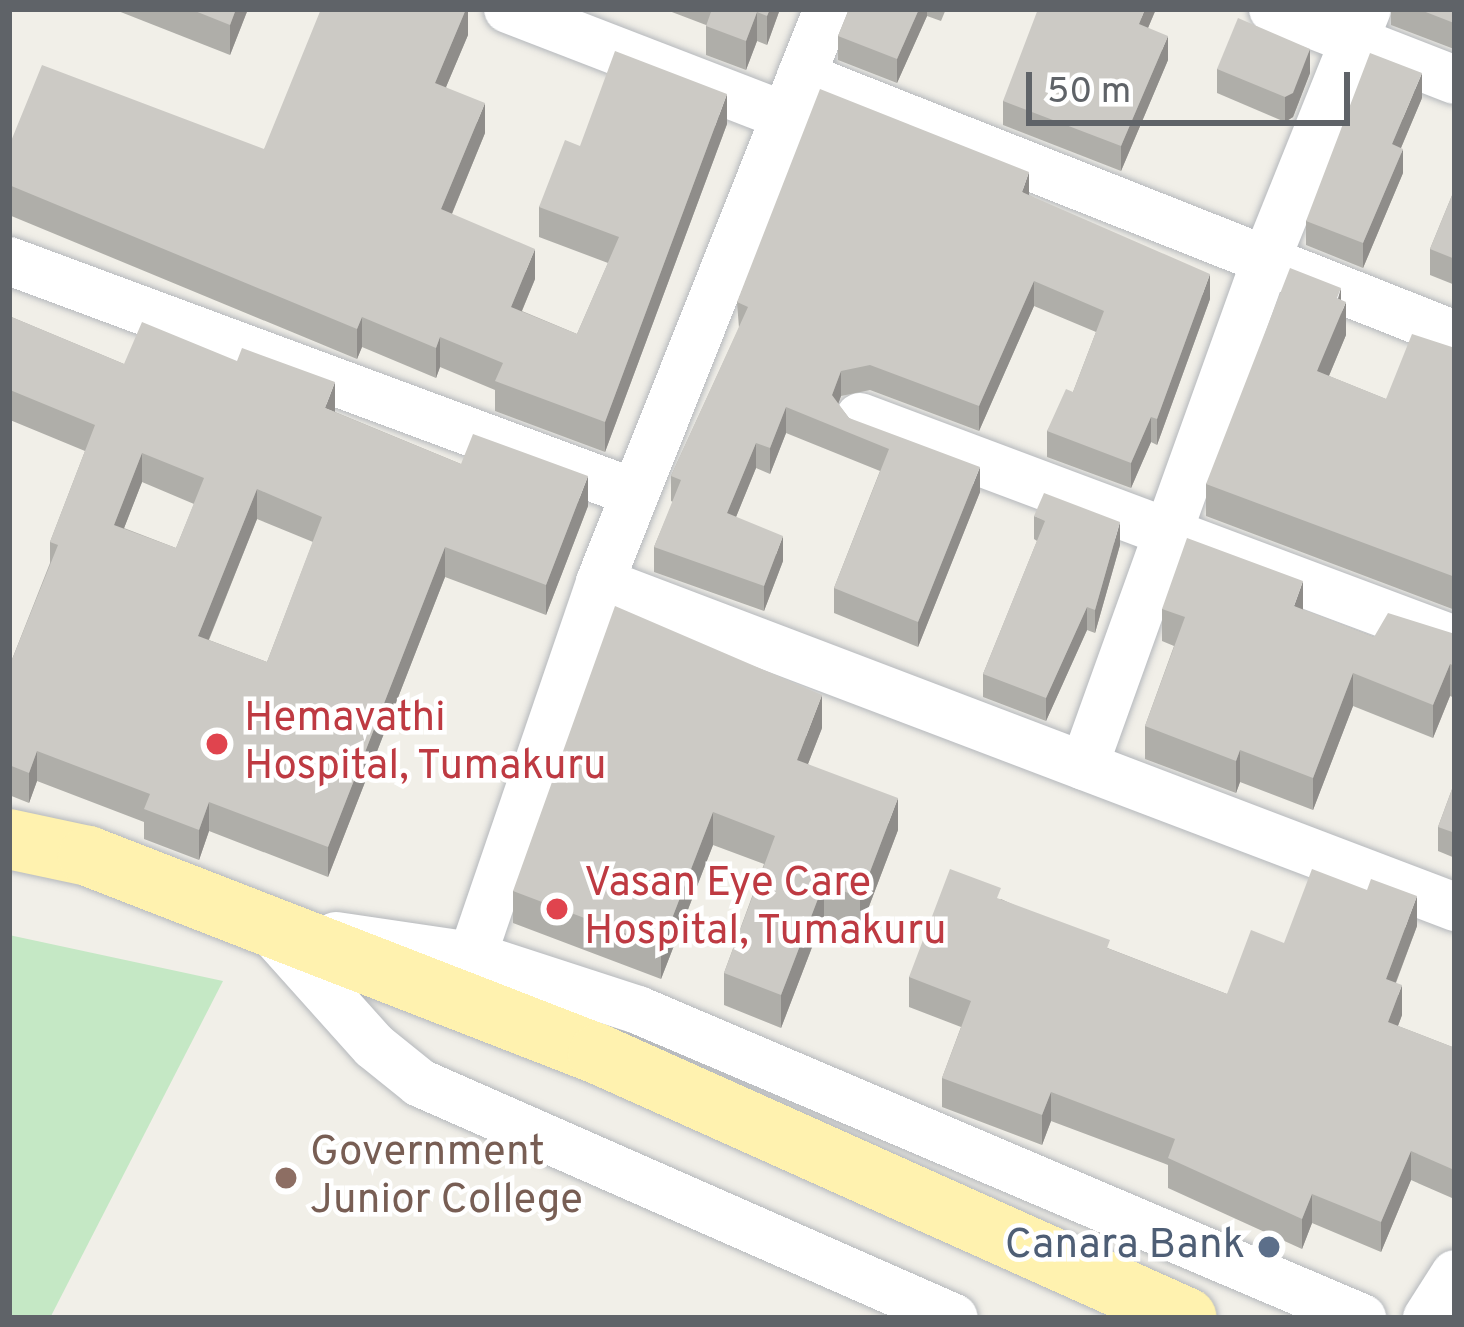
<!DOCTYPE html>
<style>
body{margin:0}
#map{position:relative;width:1464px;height:1327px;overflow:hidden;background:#f1efe8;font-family:Overpass,sans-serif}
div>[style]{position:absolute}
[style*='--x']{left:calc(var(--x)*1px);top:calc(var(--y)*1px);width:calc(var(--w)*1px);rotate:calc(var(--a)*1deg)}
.green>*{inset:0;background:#c5e8c5}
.roads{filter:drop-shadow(0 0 3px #b5b8bc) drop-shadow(0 0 3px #b5b8bc)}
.minor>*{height:48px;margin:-24px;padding:0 24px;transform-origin:24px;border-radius:24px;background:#fff}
.major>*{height:60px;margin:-30px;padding:0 30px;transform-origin:30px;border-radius:30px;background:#fff2af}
.wall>*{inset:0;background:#afaea9}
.shaded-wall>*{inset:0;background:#8f8d8a}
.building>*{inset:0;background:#cccac5}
.dots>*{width:33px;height:33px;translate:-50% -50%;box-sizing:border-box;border:6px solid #fff;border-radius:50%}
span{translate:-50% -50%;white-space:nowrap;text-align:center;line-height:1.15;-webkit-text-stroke:9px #fff;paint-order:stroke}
.health-label{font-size:42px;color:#be3a42}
.left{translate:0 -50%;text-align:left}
.education-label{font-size:42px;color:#785e54}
.service-label{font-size:42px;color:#4e5e75}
.right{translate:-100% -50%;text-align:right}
.frame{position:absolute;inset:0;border:12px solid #5f6368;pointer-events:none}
.scale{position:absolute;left:1026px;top:72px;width:324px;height:54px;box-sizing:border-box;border:6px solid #5f6368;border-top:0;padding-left:15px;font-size:36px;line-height:42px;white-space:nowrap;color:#5f6368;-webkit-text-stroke:9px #fff;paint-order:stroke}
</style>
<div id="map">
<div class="green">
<div style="clip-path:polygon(9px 935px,223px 981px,50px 1318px,9px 1318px)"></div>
</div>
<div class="roads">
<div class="minor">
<div style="--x:508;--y:9;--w:297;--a:21.1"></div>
<div style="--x:1273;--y:9;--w:195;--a:21.3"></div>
<div style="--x:801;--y:76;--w:703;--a:21.6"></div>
<div style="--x:9;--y:261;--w:668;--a:20.34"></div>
<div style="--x:860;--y:417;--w:635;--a:20.55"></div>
<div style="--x:600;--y:582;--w:915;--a:20.81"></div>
<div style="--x:1084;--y:766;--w:538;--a:-70.22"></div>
<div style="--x:1266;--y:260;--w:271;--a:-68.1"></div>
<div style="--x:269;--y:929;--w:157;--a:48.1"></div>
<div style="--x:374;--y:1046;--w:59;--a:38.8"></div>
<div style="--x:420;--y:1083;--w:583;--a:23.75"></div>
<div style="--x:336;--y:936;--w:137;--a:8.4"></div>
<div style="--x:472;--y:956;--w:175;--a:18"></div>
<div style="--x:638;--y:1010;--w:787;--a:23.05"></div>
<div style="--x:463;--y:983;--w:424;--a:-71.1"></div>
<div style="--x:600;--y:582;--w:617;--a:-68.3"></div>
<div style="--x:1427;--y:1318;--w:52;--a:-57.5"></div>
</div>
<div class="major">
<div style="--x:9;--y:839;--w:81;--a:12.1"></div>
<div style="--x:88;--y:856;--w:547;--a:21.22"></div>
<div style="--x:598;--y:1054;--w:645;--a:24.14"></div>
</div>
</div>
<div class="wall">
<div style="clip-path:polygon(113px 9px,248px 9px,230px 55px)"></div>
<div style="clip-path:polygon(468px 9px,468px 35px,446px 87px,485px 133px,452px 214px,535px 279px,522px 311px,577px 334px,608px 263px,539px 237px,539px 207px,580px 146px,727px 124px,605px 452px,495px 411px,495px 390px,440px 367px,436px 378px,362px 347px,357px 359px,9px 215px,9px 146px,264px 149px)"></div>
<div style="clip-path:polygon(664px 9px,780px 9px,767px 45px,757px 41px,746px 70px,706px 55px,706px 25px)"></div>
<div style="clip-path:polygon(849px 9px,946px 9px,941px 21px,927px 16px,897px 83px,838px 60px,838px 36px)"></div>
<div style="clip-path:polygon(1156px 9px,1148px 28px,1168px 60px,1121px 171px,1003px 125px,1003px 101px)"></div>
<div style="clip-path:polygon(1391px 9px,1455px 9px,1454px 49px,1391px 25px)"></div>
<div style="clip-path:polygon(1217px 69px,1310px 73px,1293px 117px,1285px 122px,1217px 93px)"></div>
<div style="clip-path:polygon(1422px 98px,1401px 148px,1403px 173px,1363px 268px,1306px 245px,1306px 221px)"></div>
<div style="clip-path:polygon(1455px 188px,1455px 285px,1430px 275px,1430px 249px)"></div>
<div style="clip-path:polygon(1029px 195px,1210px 299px,1157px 445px,1151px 442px,1131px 488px,1047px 457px,1047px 431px,1073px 392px,1096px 332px,1034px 306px,979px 431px,870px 390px,841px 396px,838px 404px,849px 418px,980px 492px,918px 647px,834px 613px,834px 588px,880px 471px,786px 433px,770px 474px,756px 468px,736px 517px,783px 561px,764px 611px,654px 572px,654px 547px,673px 502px,671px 501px,671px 476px,739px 328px,737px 302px)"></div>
<div style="clip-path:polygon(1341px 300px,1346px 335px,1329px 376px,1386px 399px,1455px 348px,1455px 610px,1206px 516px,1206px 484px)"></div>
<div style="clip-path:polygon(evenodd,9px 316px,124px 364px,335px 412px,461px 464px,588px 506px,546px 615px,445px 577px,328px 877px,209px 831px,199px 860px,144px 839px,144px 822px,37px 781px,29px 803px,9px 795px,9px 667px,50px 563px,50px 542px,85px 451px,10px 420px,9px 423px,9px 316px,142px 482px,194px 504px,176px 548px,124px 528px,142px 482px,9px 316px,257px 519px,313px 542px,267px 662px,209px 640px,257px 519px)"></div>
<div style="clip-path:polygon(1034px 516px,1120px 545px,1095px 633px,1087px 630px,1046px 721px,983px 697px,983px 674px,1037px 541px,1034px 539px)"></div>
<div style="clip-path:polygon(1162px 609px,1303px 610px,1374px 637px,1455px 634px,1455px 698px,1450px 696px,1433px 738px,1353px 706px,1313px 810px,1240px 782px,1236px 793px,1145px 759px,1145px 726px,1174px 646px,1162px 641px)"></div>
<div style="clip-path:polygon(822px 728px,808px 764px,898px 830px,860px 930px,824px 916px,781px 1028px,724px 1005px,724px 973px,764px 864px,713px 845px,661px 979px,513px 923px,513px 891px)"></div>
<div style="clip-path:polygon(1455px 781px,1455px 858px,1438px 851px,1438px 827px)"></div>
<div style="clip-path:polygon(1001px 899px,1110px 949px,1227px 994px,1284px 943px,1417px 926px,1396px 983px,1402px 1015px,1398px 1026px,1455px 1048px,1455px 1191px,1452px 1198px,1411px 1180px,1381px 1252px,1312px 1223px,1302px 1249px,1168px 1188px,1168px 1165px,1051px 1121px,1042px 1145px,942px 1107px,942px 1078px,961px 1027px,909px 1007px,909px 977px)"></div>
</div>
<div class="shaded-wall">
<div style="clip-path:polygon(236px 9px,248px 9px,230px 55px,230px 25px)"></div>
<div style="clip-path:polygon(466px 9px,468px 9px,468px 35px,435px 113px,435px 83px)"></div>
<div style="clip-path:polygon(770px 9px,780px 9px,767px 45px,767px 16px)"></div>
<div style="clip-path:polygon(919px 9px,927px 9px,927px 16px,897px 83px,897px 59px)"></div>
<div style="clip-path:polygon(1145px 9px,1156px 9px,1139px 49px,1139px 24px)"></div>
<div style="clip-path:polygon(757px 12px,757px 41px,746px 70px,746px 41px)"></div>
<div style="clip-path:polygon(1168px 36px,1168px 60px,1121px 171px,1121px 146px)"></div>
<div style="clip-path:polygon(1310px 49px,1310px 73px,1293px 117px,1285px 122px,1285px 97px)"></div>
<div style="clip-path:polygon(1422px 73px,1422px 98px,1392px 169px,1392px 144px)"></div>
<div style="clip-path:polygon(727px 94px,727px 124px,605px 452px,605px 422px)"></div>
<div style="clip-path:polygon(485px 103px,485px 133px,441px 240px,441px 209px)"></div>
<div style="clip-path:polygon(1403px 149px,1403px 173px,1363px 268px,1363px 243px)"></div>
<div style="clip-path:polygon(1029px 172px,1029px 197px,1022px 192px)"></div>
<div style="clip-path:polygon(535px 249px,535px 279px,511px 337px,511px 307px)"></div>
<div style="clip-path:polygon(1210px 274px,1210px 299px,1157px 445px,1157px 419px)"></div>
<div style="clip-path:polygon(1034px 281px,1034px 306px,979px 431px,979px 406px)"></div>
<div style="clip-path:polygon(1341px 288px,1341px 314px,1346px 302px,1346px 335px,1317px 404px,1317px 371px)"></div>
<div style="clip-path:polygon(362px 317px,362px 347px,357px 359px,357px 329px)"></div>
<div style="clip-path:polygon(440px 337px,440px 367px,436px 378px,436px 348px)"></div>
<div style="clip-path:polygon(841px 371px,841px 396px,832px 421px,832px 395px)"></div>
<div style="clip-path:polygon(335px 382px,335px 412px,325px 408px)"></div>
<div style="clip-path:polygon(786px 407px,786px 433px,770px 474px,770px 448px)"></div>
<div style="clip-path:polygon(1151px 417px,1151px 442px,1131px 488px,1131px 463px)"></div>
<div style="clip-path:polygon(756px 443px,756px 468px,727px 539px,727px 513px)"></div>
<div style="clip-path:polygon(142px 453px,142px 482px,114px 554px,114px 525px)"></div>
<div style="clip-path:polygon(980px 467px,980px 492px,918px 647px,918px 622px)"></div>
<div style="clip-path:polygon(588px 476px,588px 506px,546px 615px,546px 585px)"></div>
<div style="clip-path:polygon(257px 489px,257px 519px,198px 666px,198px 636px)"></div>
<div style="clip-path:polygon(1120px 522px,1120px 545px,1095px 633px,1095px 610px)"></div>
<div style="clip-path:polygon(783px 536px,783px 561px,764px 611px,764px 586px)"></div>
<div style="clip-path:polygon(445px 547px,445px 577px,328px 877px,328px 847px)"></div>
<div style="clip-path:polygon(1303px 581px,1303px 613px,1294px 606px)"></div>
<div style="clip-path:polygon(1087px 607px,1087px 630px,1046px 721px,1046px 698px)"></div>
<div style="clip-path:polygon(1450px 664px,1450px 696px,1433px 738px,1433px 705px)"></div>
<div style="clip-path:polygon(1353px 673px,1353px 706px,1313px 810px,1313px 778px)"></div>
<div style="clip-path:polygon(822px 695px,822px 728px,797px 792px,797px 760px)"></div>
<div style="clip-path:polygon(1240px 750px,1240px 782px,1236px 793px,1236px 761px)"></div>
<div style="clip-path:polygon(37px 751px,37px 781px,29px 803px,29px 773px)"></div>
<div style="clip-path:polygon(898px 798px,898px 830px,860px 930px,860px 898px)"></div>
<div style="clip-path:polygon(209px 802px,209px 831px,199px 860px,199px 830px)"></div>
<div style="clip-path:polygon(713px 812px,713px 845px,661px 979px,661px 947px)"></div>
<div style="clip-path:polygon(824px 883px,824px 916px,781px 1028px,781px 995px)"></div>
<div style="clip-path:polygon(1417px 896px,1417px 926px,1386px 1008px,1386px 979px)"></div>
<div style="clip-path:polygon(1402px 985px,1402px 1015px,1388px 1052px,1388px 1022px)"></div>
<div style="clip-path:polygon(1051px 1092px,1051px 1121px,1042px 1145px,1042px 1115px)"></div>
<div style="clip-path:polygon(1411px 1151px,1411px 1180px,1381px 1252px,1381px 1222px)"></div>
<div style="clip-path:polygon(1455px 1162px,1455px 1191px,1452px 1198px,1452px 1169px)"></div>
<div style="clip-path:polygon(1312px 1194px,1312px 1223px,1302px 1249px,1302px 1219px)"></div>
</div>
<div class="building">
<div style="clip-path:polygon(190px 9px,236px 9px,230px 25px)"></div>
<div style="clip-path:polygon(321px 9px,466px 9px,435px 83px,485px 103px,441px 209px,535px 249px,511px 307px,577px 334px,619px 237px,539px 207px,565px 140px,580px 146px,615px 51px,727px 94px,605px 422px,495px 381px,503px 363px,440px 337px,436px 348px,362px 317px,357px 329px,9px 185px,9px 146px,42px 65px,264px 149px)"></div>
<div style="clip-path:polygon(712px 9px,770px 9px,767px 16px,757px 12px,746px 41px,706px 26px)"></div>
<div style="clip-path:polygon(849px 9px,919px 9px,897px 59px,838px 36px)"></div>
<div style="clip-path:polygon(1038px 9px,1145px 9px,1139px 24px,1168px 36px,1121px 146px,1003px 101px)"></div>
<div style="clip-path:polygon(1418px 9px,1455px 9px,1455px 22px,1454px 23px)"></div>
<div style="clip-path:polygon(1238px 18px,1310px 49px,1293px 93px,1285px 97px,1217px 69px)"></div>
<div style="clip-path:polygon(1370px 53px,1422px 73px,1392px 144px,1403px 149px,1363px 243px,1306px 221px)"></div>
<div style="clip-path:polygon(820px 89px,1029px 172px,1022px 192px,1210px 274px,1157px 419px,1151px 417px,1131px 463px,1047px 431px,1066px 389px,1073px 392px,1104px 311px,1034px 281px,979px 406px,870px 365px,841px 371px,832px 395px,849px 418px,980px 467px,918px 622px,834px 588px,889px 449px,786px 407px,770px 448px,756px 443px,727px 513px,783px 536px,764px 586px,654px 547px,681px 480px,671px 476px,748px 307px,737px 302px)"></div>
<div style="clip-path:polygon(1455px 188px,1455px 259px,1430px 249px)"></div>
<div style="clip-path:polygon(1290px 268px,1341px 288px,1337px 298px,1346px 302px,1317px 371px,1386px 399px,1412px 334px,1455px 348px,1455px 577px,1206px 484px)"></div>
<div style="clip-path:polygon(evenodd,9px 316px,124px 364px,142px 322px,237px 361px,242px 348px,335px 382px,325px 408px,461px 464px,473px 434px,588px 476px,546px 585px,445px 547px,328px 847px,209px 802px,199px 830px,144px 809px,150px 794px,37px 751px,29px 773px,9px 765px,9px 667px,58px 545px,50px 542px,95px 425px,10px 390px,9px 393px,9px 316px,142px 453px,204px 478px,176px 548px,114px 525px,142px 453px,9px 316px,257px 489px,322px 517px,267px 662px,198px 636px,257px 489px)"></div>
<div style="clip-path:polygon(1044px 493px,1120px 522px,1095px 610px,1087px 607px,1046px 698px,983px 674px,1045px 521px,1034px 516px)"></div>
<div style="clip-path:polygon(1187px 538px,1303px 581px,1294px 606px,1374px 637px,1388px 613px,1455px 634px,1455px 666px,1450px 664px,1433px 705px,1353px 673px,1313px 778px,1240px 750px,1236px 761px,1145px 726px,1185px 617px,1162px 609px)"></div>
<div style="clip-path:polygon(615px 606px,822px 695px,797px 760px,898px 798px,860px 898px,824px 883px,781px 995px,724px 973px,775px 836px,713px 812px,661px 947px,513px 891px)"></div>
<div style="clip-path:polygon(1455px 781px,1455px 833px,1438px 827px)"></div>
<div style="clip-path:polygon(950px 869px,1001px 888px,997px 898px,1110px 940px,1107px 948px,1227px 994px,1251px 930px,1284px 943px,1312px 869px,1367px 890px,1371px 879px,1417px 896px,1386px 979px,1402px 985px,1388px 1022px,1455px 1048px,1455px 1162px,1452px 1169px,1411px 1151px,1381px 1222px,1312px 1194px,1302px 1219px,1168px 1158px,1175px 1139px,1051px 1092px,1042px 1115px,942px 1078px,971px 1001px,909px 977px)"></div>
</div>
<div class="dots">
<div style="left:217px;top:744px;background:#e0444e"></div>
<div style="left:557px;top:909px;background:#e0444e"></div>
<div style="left:286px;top:1178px;background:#8d6e63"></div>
<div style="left:1269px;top:1247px;background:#5c6f8a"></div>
</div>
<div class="health-label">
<span class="left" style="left:244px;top:744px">Hemavathi<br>Hospital, Tumakuru</span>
<span class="left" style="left:584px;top:909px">Vasan Eye Care<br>Hospital, Tumakuru</span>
</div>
<div class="education-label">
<span class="left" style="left:310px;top:1178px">Government<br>Junior College</span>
</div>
<div class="service-label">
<span class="right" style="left:1245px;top:1247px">Canara Bank</span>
</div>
<div class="frame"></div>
<div class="scale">50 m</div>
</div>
